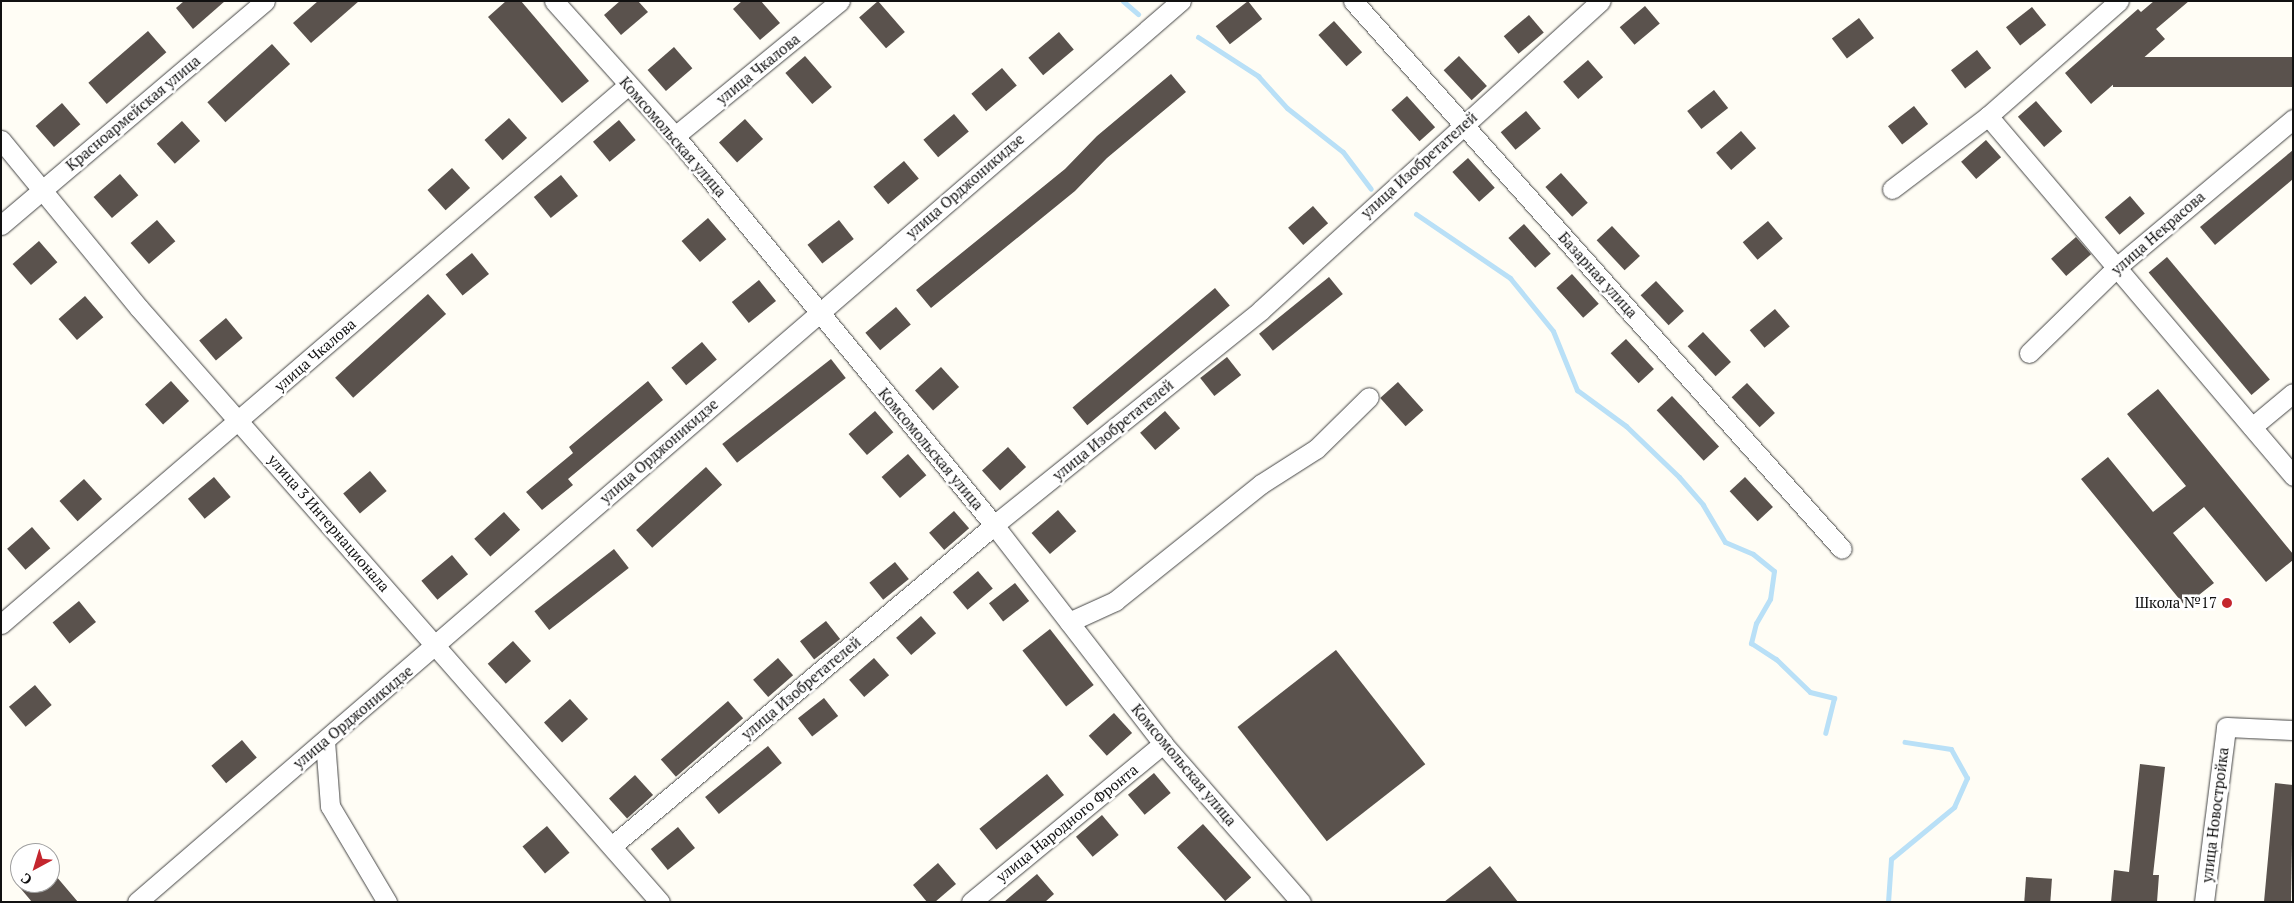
<!DOCTYPE html>
<meta charset="utf-8">
<style>
body{margin:0}
#map{position:relative;width:2294px;height:903px;overflow:hidden;background:#fffdf5;font-family:"PT Serif",serif}
div>[style]{position:absolute}
[style*='--x']{left:calc(var(--x)*1px);top:calc(var(--y)*1px);width:calc(var(--w)*1px);rotate:calc(var(--a)*1deg)}
.stream>*{height:5px;margin:-2.5px;padding:0 2.5px;transform-origin:2.5px;border-radius:2.5px;background:#b9e0f7}
.building>*{inset:0;background:#5a524d;transform-origin:0 0}
.roads{filter:drop-shadow(0 0 1px #444) drop-shadow(0 0 1px #444)}
.minor>*{height:19px;margin:-9.5px;padding:0 9.5px;transform-origin:9.5px;border-radius:9.5px;background:#fff}
.dots>*{width:14px;height:14px;translate:-50% -50%;box-sizing:border-box;border:2px solid #fff;border-radius:50%}
span{translate:-50% -50%;white-space:nowrap;text-align:center;line-height:1.15;-webkit-text-stroke:5px #fff;paint-order:stroke}
.street-label{font-size:15px;color:#111}
.poi-label{font-size:15px;color:#111}
.right{translate:-100% -50%;text-align:right}
.frame{position:absolute;inset:0;border:2px solid #111;pointer-events:none}
.north{position:absolute;left:10px;top:843px;width:50px;height:50px;box-sizing:border-box;background:#fff;border:1px solid #a0a0a0;border-radius:50%;rotate:219deg;font-size:14px;font-weight:700;line-height:20px;text-align:center;color:#111}
.north::after{content:'';display:block;margin:auto;width:18px;height:22px;background:#c4262e;clip-path:polygon(50% 0,100% 100%,50% 72%,0 100%)}
</style>
<div id="map">
<div class="stream">
<div style="--x:1123;--y:1;--w:20;--a:41"></div>
<div style="--x:1198;--y:37;--w:72;--a:33"></div>
<div style="--x:1258;--y:76;--w:43;--a:47.8"></div>
<div style="--x:1287;--y:108;--w:71;--a:38.2"></div>
<div style="--x:1343;--y:152;--w:46;--a:52.9"></div>
<div style="--x:1416;--y:214;--w:114;--a:34.2"></div>
<div style="--x:1510;--y:278;--w:68;--a:50.9"></div>
<div style="--x:1553;--y:331;--w:64;--a:67.9"></div>
<div style="--x:1577;--y:390;--w:61;--a:36.3"></div>
<div style="--x:1626;--y:426;--w:74;--a:43.9"></div>
<div style="--x:1679;--y:477;--w:37;--a:49"></div>
<div style="--x:1703;--y:505;--w:43;--a:59.3"></div>
<div style="--x:1725;--y:542;--w:30;--a:23"></div>
<div style="--x:1753;--y:554;--w:27;--a:39"></div>
<div style="--x:1774;--y:571;--w:28;--a:98"></div>
<div style="--x:1770;--y:599;--w:28;--a:120"></div>
<div style="--x:1756;--y:623;--w:21;--a:104"></div>
<div style="--x:1751;--y:643;--w:30;--a:33"></div>
<div style="--x:1776;--y:659;--w:47;--a:44.1"></div>
<div style="--x:1810;--y:692;--w:25;--a:14"></div>
<div style="--x:1834;--y:698;--w:36;--a:104"></div>
<div style="--x:1888;--y:902;--w:43;--a:-86"></div>
<div style="--x:1891;--y:859;--w:82;--a:-39.5"></div>
<div style="--x:1954;--y:807;--w:32;--a:-66"></div>
<div style="--x:1967;--y:778;--w:33;--a:-119"></div>
<div style="--x:1951;--y:749;--w:47;--a:-171.3"></div>
</div>
<div class="building">
<div style="clip-path:polygon(184px 1px,225px 1px,193px 29px,176px 8px)"></div>
<div style="clip-path:polygon(318px 1px,359px 1px,311px 43px,293px 23px)"></div>
<div style="clip-path:polygon(506px 1px,521px 1px,589px 81px,562px 103px,488px 17px)"></div>
<div style="clip-path:polygon(620px 1px,638px 1px,648px 12px,621px 35px,604px 15px)"></div>
<div style="clip-path:polygon(742px 1px,761px 1px,780px 23px,760px 40px,733px 9px)"></div>
<div style="left:878px;top:1px;width:41px;height:25px;rotate:49deg"></div>
<div style="left:1248px;top:1px;width:23px;height:41px;rotate:52deg"></div>
<div style="clip-path:polygon(2154px 1px,2189px 1px,2156px 29px,2165px 39px,2091px 104px,2065px 73px,2138px 9px,2141px 12px)"></div>
<div style="left:1645px;top:6px;width:23px;height:33px;rotate:50deg"></div>
<div style="left:2032px;top:7px;width:23px;height:33px;rotate:52deg"></div>
<div style="left:1529px;top:15px;width:23px;height:33px;rotate:50deg"></div>
<div style="left:1859px;top:18px;width:25px;height:34px;rotate:53deg"></div>
<div style="left:1334px;top:21px;width:42px;height:21px;rotate:48deg"></div>
<div style="left:148px;top:31px;width:28px;height:79px;rotate:49deg"></div>
<div style="left:1059px;top:32px;width:23px;height:40px;rotate:50deg"></div>
<div style="left:272px;top:44px;width:27px;height:87px;rotate:48deg"></div>
<div style="left:674px;top:47px;width:28px;height:35px;rotate:49deg"></div>
<div style="left:1977px;top:50px;width:23px;height:33px;rotate:52deg"></div>
<div style="left:805px;top:56px;width:41px;height:26px;rotate:49deg"></div>
<div style="left:1459px;top:56px;width:41px;height:21px;rotate:47deg"></div>
<div style="left:2293px;top:57px;width:30px;height:180px;rotate:90deg"></div>
<div style="left:1588px;top:60px;width:23px;height:33px;rotate:49deg"></div>
<div style="left:1002px;top:68px;width:23px;height:40px;rotate:50deg"></div>
<div style="clip-path:polygon(1171px 74px,1186px 92px,1107px 158px,1075px 191px,931px 308px,916px 290px,1065px 169px,1097px 136px)"></div>
<div style="left:1714px;top:90px;width:23px;height:34px;rotate:52deg"></div>
<div style="left:1407px;top:96px;width:42px;height:21px;rotate:48deg"></div>
<div style="left:2036px;top:101px;width:40px;height:24px;rotate:49deg"></div>
<div style="left:62px;top:103px;width:28px;height:35px;rotate:49deg"></div>
<div style="left:1914px;top:106px;width:23px;height:33px;rotate:52deg"></div>
<div style="left:1526px;top:111px;width:23px;height:33px;rotate:50deg"></div>
<div style="left:954px;top:114px;width:23px;height:40px;rotate:50deg"></div>
<div style="left:509px;top:118px;width:27px;height:33px;rotate:48deg"></div>
<div style="left:745px;top:119px;width:27px;height:35px;rotate:48deg"></div>
<div style="left:619px;top:120px;width:26px;height:34px;rotate:50deg"></div>
<div style="left:182px;top:121px;width:27px;height:34px;rotate:48deg"></div>
<div style="left:1741px;top:131px;width:23px;height:33px;rotate:49deg"></div>
<div style="left:1986px;top:140px;width:23px;height:33px;rotate:49deg"></div>
<div style="clip-path:polygon(2293px 150px,2293px 179px,2215px 245px,2200px 227px)"></div>
<div style="left:1468px;top:158px;width:40px;height:21px;rotate:48deg"></div>
<div style="left:904px;top:161px;width:23px;height:40px;rotate:50deg"></div>
<div style="left:452px;top:168px;width:27px;height:33px;rotate:48deg"></div>
<div style="left:1561px;top:173px;width:40px;height:21px;rotate:48deg"></div>
<div style="left:120px;top:174px;width:28px;height:35px;rotate:49deg"></div>
<div style="left:561px;top:175px;width:27px;height:35px;rotate:51deg"></div>
<div style="left:2130px;top:196px;width:23px;height:33px;rotate:50deg"></div>
<div style="left:1313px;top:206px;width:23px;height:33px;rotate:49deg"></div>
<div style="left:708px;top:218px;width:28px;height:35px;rotate:49deg"></div>
<div style="left:157px;top:220px;width:28px;height:35px;rotate:49deg"></div>
<div style="left:839px;top:220px;width:24px;height:40px;rotate:52deg"></div>
<div style="left:1768px;top:221px;width:23px;height:33px;rotate:50deg"></div>
<div style="left:1524px;top:224px;width:40px;height:21px;rotate:48deg"></div>
<div style="left:1612px;top:226px;width:41px;height:21px;rotate:47deg"></div>
<div style="left:2076px;top:237px;width:23px;height:33px;rotate:49deg"></div>
<div style="left:39px;top:241px;width:28px;height:35px;rotate:49deg"></div>
<div style="left:472px;top:253px;width:27px;height:34px;rotate:51deg"></div>
<div style="left:2167px;top:257px;width:160px;height:24px;rotate:50deg"></div>
<div style="left:1572px;top:274px;width:40px;height:21px;rotate:48deg"></div>
<div style="left:1329px;top:277px;width:22px;height:90px;rotate:51deg"></div>
<div style="left:759px;top:280px;width:27px;height:35px;rotate:51deg"></div>
<div style="left:1656px;top:281px;width:41px;height:21px;rotate:47deg"></div>
<div style="left:1215px;top:288px;width:23px;height:186px;rotate:50deg"></div>
<div style="left:428px;top:294px;width:27px;height:125px;rotate:48deg"></div>
<div style="left:85px;top:296px;width:28px;height:35px;rotate:49deg"></div>
<div style="left:896px;top:307px;width:23px;height:40px;rotate:50deg"></div>
<div style="left:1775px;top:309px;width:23px;height:33px;rotate:50deg"></div>
<div style="left:226px;top:318px;width:26px;height:35px;rotate:50deg"></div>
<div style="left:1703px;top:332px;width:41px;height:21px;rotate:47deg"></div>
<div style="left:1626px;top:339px;width:41px;height:21px;rotate:47deg"></div>
<div style="left:702px;top:342px;width:23px;height:40px;rotate:50deg"></div>
<div style="left:1227px;top:357px;width:23px;height:34px;rotate:52deg"></div>
<div style="left:831px;top:359px;width:24px;height:138px;rotate:52deg"></div>
<div style="left:941px;top:367px;width:27px;height:35px;rotate:48deg"></div>
<div style="left:171px;top:381px;width:27px;height:35px;rotate:48deg"></div>
<div style="clip-path:polygon(648px 381px,663px 400px,568px 479px,573px 485px,542px 510px,526px 492px,573px 453px,569px 447px)"></div>
<div style="left:1398px;top:382px;width:38px;height:24px;rotate:48deg"></div>
<div style="left:1747px;top:383px;width:41px;height:21px;rotate:47deg"></div>
<div style="clip-path:polygon(2158px 389px,2293px 554px,2293px 560px,2266px 582px,2204px 507px,2173px 533px,2214px 583px,2185px 606px,2081px 479px,2108px 457px,2153px 512px,2186px 486px,2127px 414px)"></div>
<div style="left:1672px;top:396px;width:69px;height:21px;rotate:47deg"></div>
<div style="left:875px;top:411px;width:28px;height:35px;rotate:49deg"></div>
<div style="left:1165px;top:411px;width:23px;height:33px;rotate:49deg"></div>
<div style="left:1008px;top:447px;width:27px;height:35px;rotate:48deg"></div>
<div style="left:908px;top:454px;width:28px;height:35px;rotate:49deg"></div>
<div style="left:706px;top:467px;width:24px;height:94px;rotate:48deg"></div>
<div style="left:370px;top:471px;width:26px;height:35px;rotate:50deg"></div>
<div style="left:214px;top:477px;width:26px;height:34px;rotate:50deg"></div>
<div style="left:1745px;top:477px;width:41px;height:21px;rotate:47deg"></div>
<div style="left:84px;top:479px;width:27px;height:33px;rotate:48deg"></div>
<div style="left:1058px;top:510px;width:28px;height:35px;rotate:49deg"></div>
<div style="left:954px;top:511px;width:23px;height:33px;rotate:49deg"></div>
<div style="left:504px;top:512px;width:24px;height:40px;rotate:48deg"></div>
<div style="left:32px;top:527px;width:28px;height:33px;rotate:49deg"></div>
<div style="left:614px;top:549px;width:24px;height:101px;rotate:52deg"></div>
<div style="left:452px;top:555px;width:25px;height:40px;rotate:50deg"></div>
<div style="left:895px;top:562px;width:22px;height:33px;rotate:51deg"></div>
<div style="left:978px;top:571px;width:23px;height:33px;rotate:50deg"></div>
<div style="left:1015px;top:583px;width:23px;height:33px;rotate:52deg"></div>
<div style="left:79px;top:601px;width:27px;height:34px;rotate:51deg"></div>
<div style="left:921px;top:616px;width:23px;height:33px;rotate:49deg"></div>
<div style="left:826px;top:621px;width:23px;height:33px;rotate:52deg"></div>
<div style="left:1050px;top:629px;width:71px;height:35px;rotate:52deg"></div>
<div style="left:513px;top:641px;width:27px;height:34px;rotate:48deg"></div>
<div style="left:1336px;top:650px;width:145px;height:125px;rotate:52deg"></div>
<div style="left:778px;top:658px;width:23px;height:33px;rotate:49deg"></div>
<div style="left:874px;top:658px;width:23px;height:33px;rotate:49deg"></div>
<div style="left:35px;top:685px;width:26px;height:34px;rotate:50deg"></div>
<div style="left:824px;top:698px;width:23px;height:33px;rotate:52deg"></div>
<div style="left:570px;top:699px;width:27px;height:35px;rotate:48deg"></div>
<div style="left:728px;top:701px;width:23px;height:89px;rotate:49deg"></div>
<div style="left:1114px;top:713px;width:27px;height:34px;rotate:48deg"></div>
<div style="left:242px;top:740px;width:23px;height:40px;rotate:50deg"></div>
<div style="left:768px;top:746px;width:22px;height:81px;rotate:51deg"></div>
<div style="clip-path:polygon(2140px 764px,2165px 767px,2153px 875px,2159px 875px,2157px 902px,2111px 902px,2114px 870px,2129px 872px)"></div>
<div style="left:1154px;top:773px;width:26px;height:34px;rotate:50deg"></div>
<div style="left:1047px;top:774px;width:27px;height:87px;rotate:51deg"></div>
<div style="left:635px;top:775px;width:27px;height:35px;rotate:48deg"></div>
<div style="clip-path:polygon(2275px 783px,2293px 785px,2291px 902px,2264px 902px)"></div>
<div style="left:1102px;top:815px;width:26px;height:34px;rotate:50deg"></div>
<div style="left:1203px;top:824px;width:72px;height:35px;rotate:48deg"></div>
<div style="left:547px;top:826px;width:35px;height:32px;rotate:50deg"></div>
<div style="left:678px;top:827px;width:27px;height:35px;rotate:51deg"></div>
<div style="clip-path:polygon(938px 863px,956px 884px,935px 902px,927px 902px,913px 885px)"></div>
<div style="clip-path:polygon(1490px 866px,1518px 902px,1444px 902px)"></div>
<div style="clip-path:polygon(50px 869px,78px 902px,32px 902px,16px 883px,50px 883px)"></div>
<div style="clip-path:polygon(1037px 874px,1054px 894px,1045px 902px,1004px 902px)"></div>
<div style="left:2026px;top:877px;width:26px;height:25px;rotate:4deg"></div>
</div>
<div class="roads">
<div class="minor">
<div style="--x:554;--y:1;--w:181;--a:48.1"></div>
<div style="--x:675;--y:136;--w:503;--a:50.65"></div>
<div style="--x:994;--y:525;--w:277;--a:52.3"></div>
<div style="--x:1163;--y:744;--w:210;--a:48.9"></div>
<div style="--x:1353;--y:1;--w:734;--a:48.26"></div>
<div style="--x:1988;--y:116;--w:472;--a:49.7"></div>
<div style="--x:675;--y:136;--w:213;--a:-39.3"></div>
<div style="--x:1;--y:140;--w:217;--a:50.6"></div>
<div style="--x:139;--y:308;--w:790;--a:48.75"></div>
<div style="--x:1892;--y:189;--w:121;--a:-37.2"></div>
<div style="--x:1988;--y:116;--w:174;--a:-41.3"></div>
<div style="--x:1;--y:225;--w:346;--a:-40.3"></div>
<div style="--x:2029;--y:353;--w:124;--a:-44.3"></div>
<div style="--x:2118;--y:266;--w:229;--a:-40"></div>
<div style="--x:2252;--y:427;--w:53;--a:-39.7"></div>
<div style="--x:1069;--y:622;--w:51;--a:-24.5"></div>
<div style="--x:1115;--y:601;--w:187;--a:-38.7"></div>
<div style="--x:1261;--y:484;--w:65;--a:-32.5"></div>
<div style="--x:1316;--y:449;--w:74;--a:-44.5"></div>
<div style="--x:1;--y:624;--w:827;--a:-40.68"></div>
<div style="--x:325;--y:741;--w:65;--a:85.6"></div>
<div style="--x:330;--y:806;--w:112;--a:59.3"></div>
<div style="--x:613;--y:845;--w:498;--a:-40"></div>
<div style="--x:994;--y:525;--w:343;--a:-38.8"></div>
<div style="--x:1261;--y:310;--w:459;--a:-42.3"></div>
<div style="--x:137;--y:902;--w:1379;--a:-40.8"></div>
<div style="--x:971;--y:902;--w:249;--a:-39.5"></div>
<div style="--x:2204;--y:902;--w:176;--a:-82.8"></div>
<div style="--x:2226;--y:727;--w:67;--a:2.6"></div>
</div>
</div>
<div class="dots">
<div style="left:2227px;top:603px;background:#c4262e"></div>
</div>
<div class="street-label">
<span style="left:758px;top:69px;rotate:-39deg">улица Чкалова</span>
<span style="left:133px;top:113px;rotate:-40deg">Красноармейская улица</span>
<span style="left:673px;top:137px;rotate:49deg">Комсомольская улица</span>
<span style="left:1419px;top:165px;rotate:-42deg">улица Изобретателей</span>
<span style="left:965px;top:186px;rotate:-41deg">улица Орджоникидзе</span>
<span style="left:2158px;top:233px;rotate:-41deg">улица Некрасова</span>
<span style="left:1598px;top:275px;rotate:48deg">Базарная улица</span>
<span style="left:315px;top:355px;rotate:-41deg">улица Чкалова</span>
<span style="left:1113px;top:430px;rotate:-39deg">улица Изобретателей</span>
<span style="left:931px;top:449px;rotate:50deg">Комсомольская улица</span>
<span style="left:659px;top:451px;rotate:-41deg">улица Орджоникидзе</span>
<span style="left:329px;top:523px;rotate:49deg">улица 3 Интернационала</span>
<span style="left:801px;top:688px;rotate:-40deg">улица Изобретателей</span>
<span style="left:353px;top:717px;rotate:-40deg">улица Орджоникидзе</span>
<span style="left:1184px;top:765px;rotate:50deg">Комсомольская улица</span>
<span style="left:2215px;top:815px;rotate:-83deg">улица Новостройка</span>
<span style="left:1067px;top:823px;rotate:-39deg">улица Народного Фронта</span>
</div>
<div class="poi-label">
<span class="right" style="left:2217px;top:603px">Школа №17</span>
</div>
<div class="frame"></div>
<div class="north">С</div>
</div>
